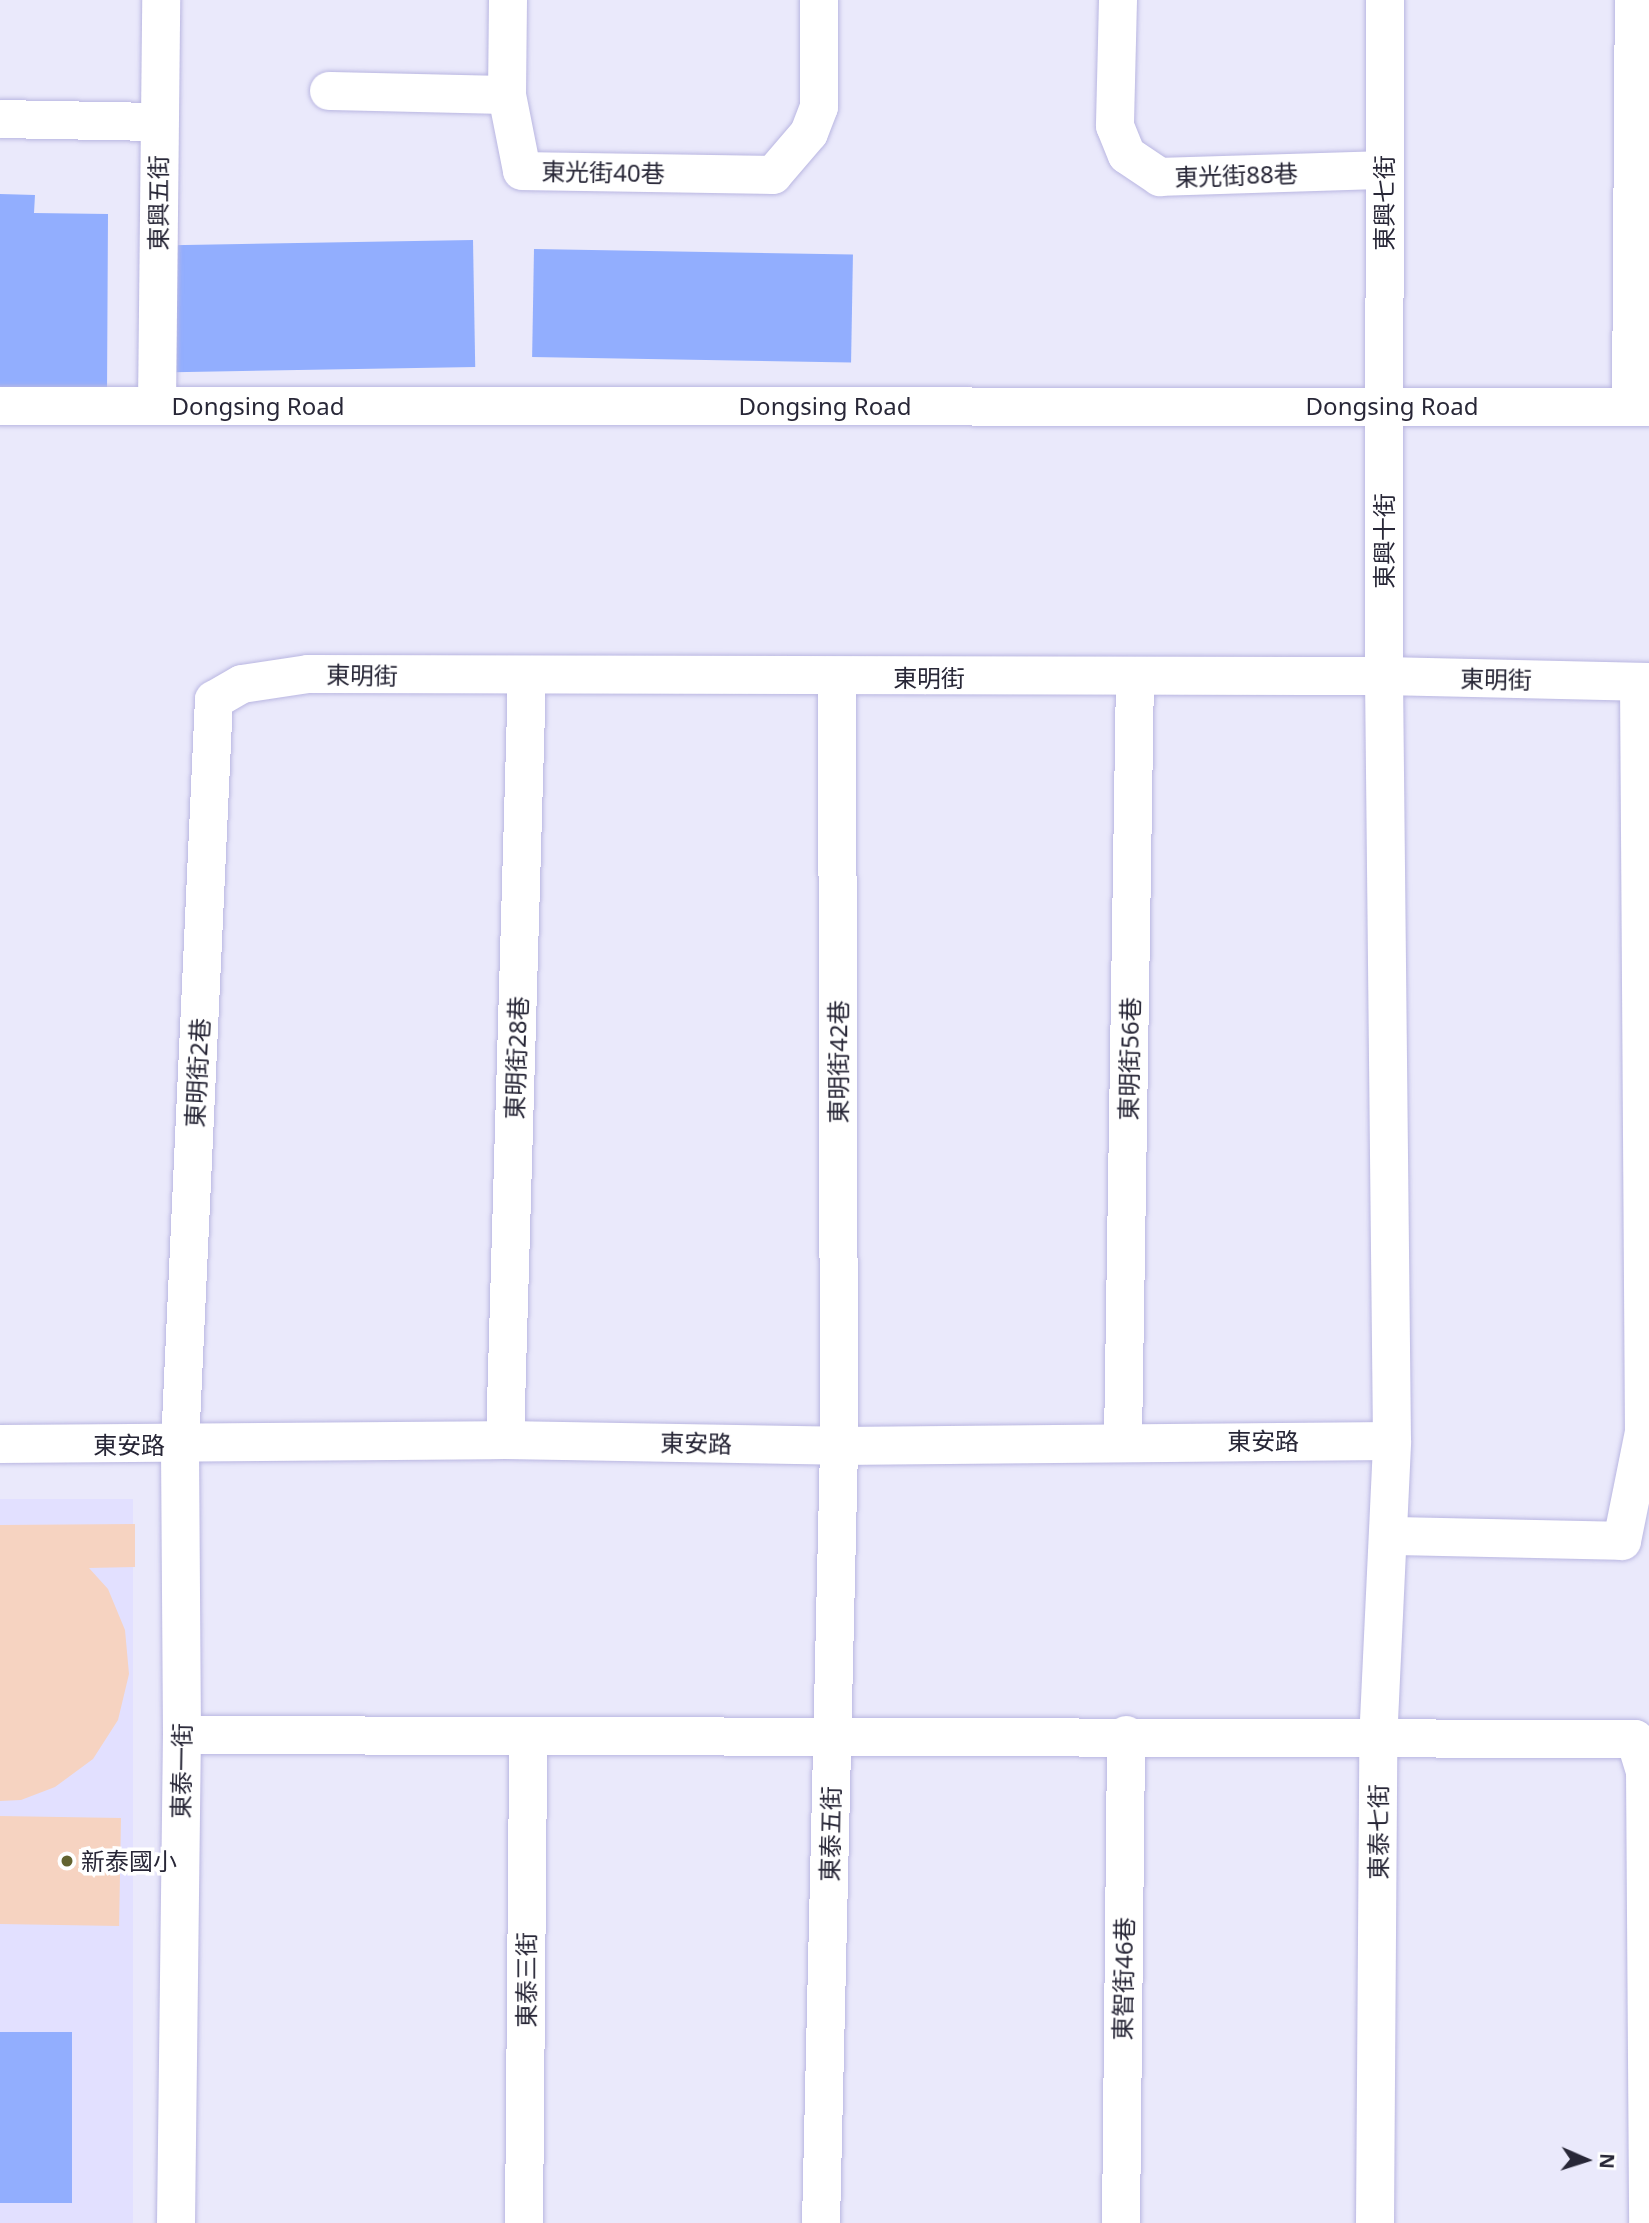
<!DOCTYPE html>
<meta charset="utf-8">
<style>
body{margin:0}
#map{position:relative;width:1649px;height:2223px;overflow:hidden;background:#eae9fb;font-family:"Noto Sans","Noto Sans TC",sans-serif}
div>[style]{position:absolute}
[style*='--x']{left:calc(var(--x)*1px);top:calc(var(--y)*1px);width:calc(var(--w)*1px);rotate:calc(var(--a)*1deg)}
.built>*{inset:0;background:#e2e0ff;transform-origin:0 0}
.green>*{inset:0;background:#f6d3c1;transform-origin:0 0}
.building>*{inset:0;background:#92aefe;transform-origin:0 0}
.roads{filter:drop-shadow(0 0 2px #b9b6e1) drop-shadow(0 0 2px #b9b6e1)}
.minor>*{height:38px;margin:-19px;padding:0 19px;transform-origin:19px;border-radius:19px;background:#fff}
.dots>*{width:19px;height:19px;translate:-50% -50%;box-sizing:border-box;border:4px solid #fff;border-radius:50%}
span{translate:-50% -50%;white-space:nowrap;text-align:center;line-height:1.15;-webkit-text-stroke:7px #fff;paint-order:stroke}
.street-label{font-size:24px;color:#282737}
.poi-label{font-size:24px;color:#282737}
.left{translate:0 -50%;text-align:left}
.north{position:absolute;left:1551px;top:2125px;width:70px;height:70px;-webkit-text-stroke:5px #fff;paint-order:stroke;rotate:93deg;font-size:19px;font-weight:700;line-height:28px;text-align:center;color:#282737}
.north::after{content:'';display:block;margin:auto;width:24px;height:32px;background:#282737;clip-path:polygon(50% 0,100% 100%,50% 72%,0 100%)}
</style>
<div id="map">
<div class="built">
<div style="left:133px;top:1499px;width:724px;height:133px;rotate:90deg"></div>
</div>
<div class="green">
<div style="clip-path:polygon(135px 1524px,135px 1567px,89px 1568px,108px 1589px,125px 1630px,129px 1674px,118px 1720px,93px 1759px,55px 1787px,21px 1800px,0 1801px,0 1525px)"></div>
<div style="left:0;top:1816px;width:121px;height:108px;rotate:1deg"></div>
</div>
<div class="building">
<div style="clip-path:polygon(0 194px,35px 195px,34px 213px,108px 214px,107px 394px,0 393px)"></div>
<div style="left:473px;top:240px;width:127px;height:302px;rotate:89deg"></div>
<div style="left:534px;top:249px;width:319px;height:108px;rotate:1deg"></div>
<div style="left:0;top:2032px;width:72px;height:171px"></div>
</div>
<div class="roads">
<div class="minor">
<div style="--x:508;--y:0;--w:95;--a:90.6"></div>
<div style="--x:507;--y:95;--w:77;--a:78.8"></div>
<div style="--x:522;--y:171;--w:251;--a:0.9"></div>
<div style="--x:773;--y:175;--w:55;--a:-49.4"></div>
<div style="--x:809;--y:133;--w:28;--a:-69"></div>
<div style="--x:819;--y:107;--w:107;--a:-90"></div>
<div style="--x:1118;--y:0;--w:126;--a:91.4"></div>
<div style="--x:1115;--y:126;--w:31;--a:68"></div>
<div style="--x:1127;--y:155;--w:40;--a:34"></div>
<div style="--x:1160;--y:177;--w:224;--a:-1.8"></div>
<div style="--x:329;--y:91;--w:178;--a:1.3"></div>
<div style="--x:0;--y:119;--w:159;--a:1.1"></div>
<div style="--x:157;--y:405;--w:405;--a:-89.4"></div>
<div style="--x:0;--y:406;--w:1649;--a:0.03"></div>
<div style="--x:1631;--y:406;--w:406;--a:-89.6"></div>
<div style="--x:1639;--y:682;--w:750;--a:89.62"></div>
<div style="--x:1644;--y:1432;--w:5;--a:11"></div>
<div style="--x:505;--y:1440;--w:763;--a:-88.35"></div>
<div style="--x:1123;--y:1440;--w:763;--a:-89.1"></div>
<div style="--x:0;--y:1444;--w:505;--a:-0.45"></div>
<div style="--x:505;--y:1440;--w:334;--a:1"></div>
<div style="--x:839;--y:1446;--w:553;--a:-0.52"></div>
<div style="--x:1391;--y:1536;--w:231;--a:1.2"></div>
<div style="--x:1622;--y:1541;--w:111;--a:-78.6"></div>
<div style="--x:182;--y:1735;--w:1453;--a:0.16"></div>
<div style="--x:1635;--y:1739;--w:34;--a:73"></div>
<div style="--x:1645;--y:1771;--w:452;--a:89.6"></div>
<div style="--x:176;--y:2223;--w:488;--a:-89.3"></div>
<div style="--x:182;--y:1735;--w:290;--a:-90.4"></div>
<div style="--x:180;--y:1445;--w:746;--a:-87.39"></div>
<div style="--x:214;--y:700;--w:32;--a:-30"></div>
<div style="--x:242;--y:684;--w:67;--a:-8.6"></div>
<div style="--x:308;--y:674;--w:1076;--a:0.11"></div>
<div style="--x:1384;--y:676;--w:265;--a:1.3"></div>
<div style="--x:524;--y:2223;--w:485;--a:-89.5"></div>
<div style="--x:821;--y:2223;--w:777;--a:-88.67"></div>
<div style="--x:839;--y:1446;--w:768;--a:-90.15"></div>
<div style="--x:1121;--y:2223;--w:488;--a:-89.4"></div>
<div style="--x:1375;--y:2223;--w:481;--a:-89.6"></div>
<div style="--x:1378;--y:1742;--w:301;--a:-87.3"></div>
<div style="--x:1392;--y:1441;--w:765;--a:-90.6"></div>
<div style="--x:1384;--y:676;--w:676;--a:-89.92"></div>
</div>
</div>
<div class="dots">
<div style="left:67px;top:1861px;background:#636330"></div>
</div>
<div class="street-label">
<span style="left:603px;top:172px;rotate:1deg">東光街40巷</span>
<span style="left:1236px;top:175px;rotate:-2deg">東光街88巷</span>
<span style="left:158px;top:203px;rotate:-90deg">東興五街</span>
<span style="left:1384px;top:203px;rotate:-90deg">東興七街</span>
<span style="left:258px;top:406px">Dongsing Road</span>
<span style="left:825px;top:406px">Dongsing Road</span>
<span style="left:1392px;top:406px">Dongsing Road</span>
<span style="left:1384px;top:541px;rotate:-90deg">東興十街</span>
<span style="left:362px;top:675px;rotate:1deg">東明街</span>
<span style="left:929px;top:678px">東明街</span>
<span style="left:1496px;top:679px;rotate:1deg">東明街</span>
<span style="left:516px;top:1058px;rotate:-88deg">東明街28巷</span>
<span style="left:1129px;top:1059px;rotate:-89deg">東明街56巷</span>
<span style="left:838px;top:1062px;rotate:-90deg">東明街42巷</span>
<span style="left:197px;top:1073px;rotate:-87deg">東明街2巷</span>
<span style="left:1263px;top:1441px">東安路</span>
<span style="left:696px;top:1443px;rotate:1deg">東安路</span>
<span style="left:129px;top:1445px">東安路</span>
<span style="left:181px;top:1771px;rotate:-89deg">東泰一街</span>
<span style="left:1378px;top:1832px;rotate:-90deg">東泰七街</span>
<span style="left:830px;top:1834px;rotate:-89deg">東泰五街</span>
<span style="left:1123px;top:1979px;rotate:-89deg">東智街46巷</span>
<span style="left:526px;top:1980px;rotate:-90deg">東泰三街</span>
</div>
<div class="poi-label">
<span class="left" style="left:81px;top:1861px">新泰國小</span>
</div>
<div class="north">N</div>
</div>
